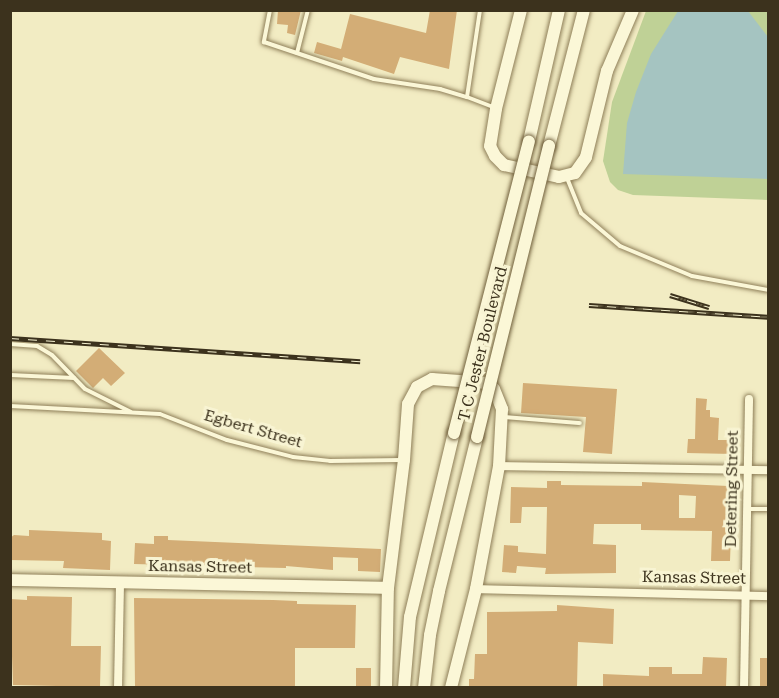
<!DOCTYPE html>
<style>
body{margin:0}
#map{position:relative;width:779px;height:698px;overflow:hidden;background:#f2ecc3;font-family:"Roboto Serif",serif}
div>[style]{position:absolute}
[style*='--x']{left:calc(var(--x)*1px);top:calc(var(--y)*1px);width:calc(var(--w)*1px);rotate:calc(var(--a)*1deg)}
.green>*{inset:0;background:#bfd196}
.water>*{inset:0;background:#a5c4c1}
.building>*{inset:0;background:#d3ad76;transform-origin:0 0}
.roads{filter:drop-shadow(0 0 2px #8e7e58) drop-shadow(0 0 2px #8e7e58)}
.lane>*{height:4px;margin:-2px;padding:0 2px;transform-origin:2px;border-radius:2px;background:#fbf7d7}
.street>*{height:8px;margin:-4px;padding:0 4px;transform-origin:4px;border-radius:4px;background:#fbf7d7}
.secondary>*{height:12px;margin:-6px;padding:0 6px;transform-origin:6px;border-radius:6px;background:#fbf7d7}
.rail>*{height:5px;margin-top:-2.5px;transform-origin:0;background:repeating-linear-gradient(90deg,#f8f4d3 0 9px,#3c321d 0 18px);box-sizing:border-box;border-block:2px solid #3c321d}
.bridges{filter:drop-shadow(0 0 2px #705f3b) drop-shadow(0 0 2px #705f3b)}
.secondary-bridge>*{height:12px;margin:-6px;padding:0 6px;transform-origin:6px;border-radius:6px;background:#fbf7d7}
span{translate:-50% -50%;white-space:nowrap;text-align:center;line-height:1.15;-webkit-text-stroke:6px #f8f4d3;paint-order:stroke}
.street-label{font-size:16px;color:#3c321d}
.frame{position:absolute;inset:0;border:12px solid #3c321d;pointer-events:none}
</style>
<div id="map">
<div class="green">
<div style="clip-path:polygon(646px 11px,768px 11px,768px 200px,633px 195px,618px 190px,610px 182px,603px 161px,612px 102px)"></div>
</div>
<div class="water">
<div style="clip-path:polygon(678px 11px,748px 11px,768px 37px,768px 179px,623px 174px,627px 123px,636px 92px,651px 54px)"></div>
</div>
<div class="building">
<div style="clip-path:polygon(278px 10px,301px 10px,295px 35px,287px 33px,288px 25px,277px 24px)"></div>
<div style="clip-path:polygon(430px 10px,457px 10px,449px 69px,400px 57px,394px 74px,343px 57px,342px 61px,314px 53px,317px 42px,341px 49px,350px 14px,426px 33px)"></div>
<div style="clip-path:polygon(99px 348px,125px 373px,111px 386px,103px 378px,93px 388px,76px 371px)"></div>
<div style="clip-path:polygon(523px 383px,617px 389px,612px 454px,583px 452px,586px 417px,521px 413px)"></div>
<div style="clip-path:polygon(696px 398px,707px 399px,706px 410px,710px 410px,710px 417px,719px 418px,718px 440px,732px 440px,732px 454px,687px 453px,688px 439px,695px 439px)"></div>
<div style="clip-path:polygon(evenodd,547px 481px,561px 481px,561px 485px,642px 486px,642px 482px,728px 486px,727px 533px,731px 533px,730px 561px,711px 561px,712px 531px,641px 530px,641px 524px,594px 524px,593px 544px,616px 545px,616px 573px,545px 574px,546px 568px,517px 566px,516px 573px,502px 572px,504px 545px,518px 546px,518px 552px,546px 554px,547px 507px,522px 507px,521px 523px,510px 523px,511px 487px,547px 488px,547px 481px,679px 495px,696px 496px,695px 518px,679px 518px,679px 495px)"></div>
<div style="clip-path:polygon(29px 530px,102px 533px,102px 540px,111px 541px,110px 570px,63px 568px,64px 561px,10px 560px,10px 538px,14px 535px,29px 536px)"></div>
<div style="clip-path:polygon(154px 536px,168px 536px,168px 540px,381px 549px,380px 572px,358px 571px,358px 558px,333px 557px,333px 570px,286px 566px,286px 568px,134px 564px,135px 543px,154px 544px)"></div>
<div style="clip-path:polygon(27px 596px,72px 597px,71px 646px,101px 646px,100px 687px,13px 685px,10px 599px,27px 600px)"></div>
<div style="clip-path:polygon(134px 598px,273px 600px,297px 601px,297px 604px,356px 605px,355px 648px,295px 648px,295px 687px,135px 687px)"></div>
<div style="clip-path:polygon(557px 605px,614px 609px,613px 644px,578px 642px,577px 687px,469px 687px,469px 679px,474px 679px,475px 654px,487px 654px,487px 612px,557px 611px)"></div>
<div style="clip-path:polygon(703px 657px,727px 658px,726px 687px,603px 687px,603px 674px,649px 676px,649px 667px,672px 667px,672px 674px,702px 674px)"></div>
<div style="left:760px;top:658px;width:8px;height:29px"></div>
<div style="left:356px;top:668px;width:15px;height:19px"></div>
</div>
<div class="roads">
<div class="lane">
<div style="--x:270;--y:10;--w:33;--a:101"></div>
<div style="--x:264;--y:42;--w:116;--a:18.6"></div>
<div style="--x:374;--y:79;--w:67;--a:8.6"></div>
<div style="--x:440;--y:89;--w:28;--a:17"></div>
<div style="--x:467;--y:97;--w:88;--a:-81.5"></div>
<div style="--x:297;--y:53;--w:44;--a:-75.7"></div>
<div style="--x:467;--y:97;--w:30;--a:21"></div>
<div style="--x:567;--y:178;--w:38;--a:68"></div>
<div style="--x:581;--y:213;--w:51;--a:40.2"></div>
<div style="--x:620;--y:246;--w:78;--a:22.6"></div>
<div style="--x:692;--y:276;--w:77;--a:10.4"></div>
<div style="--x:10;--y:344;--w:27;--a:4"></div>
<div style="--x:37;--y:346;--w:17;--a:31"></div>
<div style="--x:52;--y:355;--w:47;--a:45.9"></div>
<div style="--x:85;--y:389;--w:51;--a:26.6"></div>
<div style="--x:10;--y:375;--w:64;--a:2.7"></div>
<div style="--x:10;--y:406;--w:150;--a:3.1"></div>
<div style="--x:160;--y:414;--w:72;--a:21.2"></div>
<div style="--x:227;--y:440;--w:68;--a:14.4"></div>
<div style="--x:293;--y:457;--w:37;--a:6"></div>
<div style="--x:330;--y:461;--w:71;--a:-0.8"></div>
<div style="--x:503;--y:417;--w:77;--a:4.5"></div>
<div style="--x:747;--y:509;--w:21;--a:0"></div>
</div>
<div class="street">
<div style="--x:499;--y:466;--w:269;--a:0.9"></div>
<div style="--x:476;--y:589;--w:292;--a:1.4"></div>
<div style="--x:118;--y:688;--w:106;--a:-88.9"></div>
<div style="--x:744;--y:688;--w:289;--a:-89"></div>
</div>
<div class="secondary">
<div style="--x:521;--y:10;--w:102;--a:104.2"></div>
<div style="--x:496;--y:109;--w:37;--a:99"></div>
<div style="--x:490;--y:146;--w:11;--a:63"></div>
<div style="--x:495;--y:156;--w:13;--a:45"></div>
<div style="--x:504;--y:165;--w:56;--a:12.3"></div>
<div style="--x:559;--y:177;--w:16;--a:-14"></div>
<div style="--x:575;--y:173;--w:19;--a:-55"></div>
<div style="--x:586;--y:157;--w:89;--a:-76.3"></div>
<div style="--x:607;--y:71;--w:66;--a:-66.9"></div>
<div style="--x:529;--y:141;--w:134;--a:-77.1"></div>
<div style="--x:549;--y:146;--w:140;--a:-75.6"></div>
<div style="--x:10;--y:580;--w:378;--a:1.2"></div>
<div style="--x:386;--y:688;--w:100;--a:-88.9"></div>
<div style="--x:388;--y:588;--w:129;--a:-82.9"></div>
<div style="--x:404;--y:460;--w:56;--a:-85.9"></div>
<div style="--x:408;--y:404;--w:19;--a:-62"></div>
<div style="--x:417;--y:387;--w:17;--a:-28"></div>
<div style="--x:432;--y:379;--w:55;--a:4.2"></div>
<div style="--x:487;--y:383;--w:9;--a:41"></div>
<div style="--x:494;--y:389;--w:22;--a:68"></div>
<div style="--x:502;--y:409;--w:57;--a:93"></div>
<div style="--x:499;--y:466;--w:125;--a:100.6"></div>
<div style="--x:476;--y:589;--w:102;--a:104.2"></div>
<div style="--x:404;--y:688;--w:71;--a:-85.2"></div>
<div style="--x:410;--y:617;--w:189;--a:-76.6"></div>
<div style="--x:424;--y:688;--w:53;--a:-83.5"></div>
<div style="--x:430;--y:635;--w:45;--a:-78.4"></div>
<div style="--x:439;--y:591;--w:159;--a:-76.1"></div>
</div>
</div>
<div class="rail">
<div style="--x:670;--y:295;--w:41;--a:17.1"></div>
<div style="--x:589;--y:305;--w:179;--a:3.8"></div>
<div style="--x:10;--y:338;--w:351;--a:3.8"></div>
</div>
<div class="bridges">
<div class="secondary-bridge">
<div style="--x:454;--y:433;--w:301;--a:-75.6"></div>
<div style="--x:477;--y:437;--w:300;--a:-76.1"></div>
</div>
</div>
<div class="street-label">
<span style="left:483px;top:344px;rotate:-76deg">T C Jester Boulevard</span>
<span style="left:253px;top:429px;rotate:16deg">Egbert Street</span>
<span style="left:732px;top:489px;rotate:-89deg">Detering Street</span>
<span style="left:200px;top:567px;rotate:1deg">Kansas Street</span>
<span style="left:694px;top:578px;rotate:1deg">Kansas Street</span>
</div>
<div class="frame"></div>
</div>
